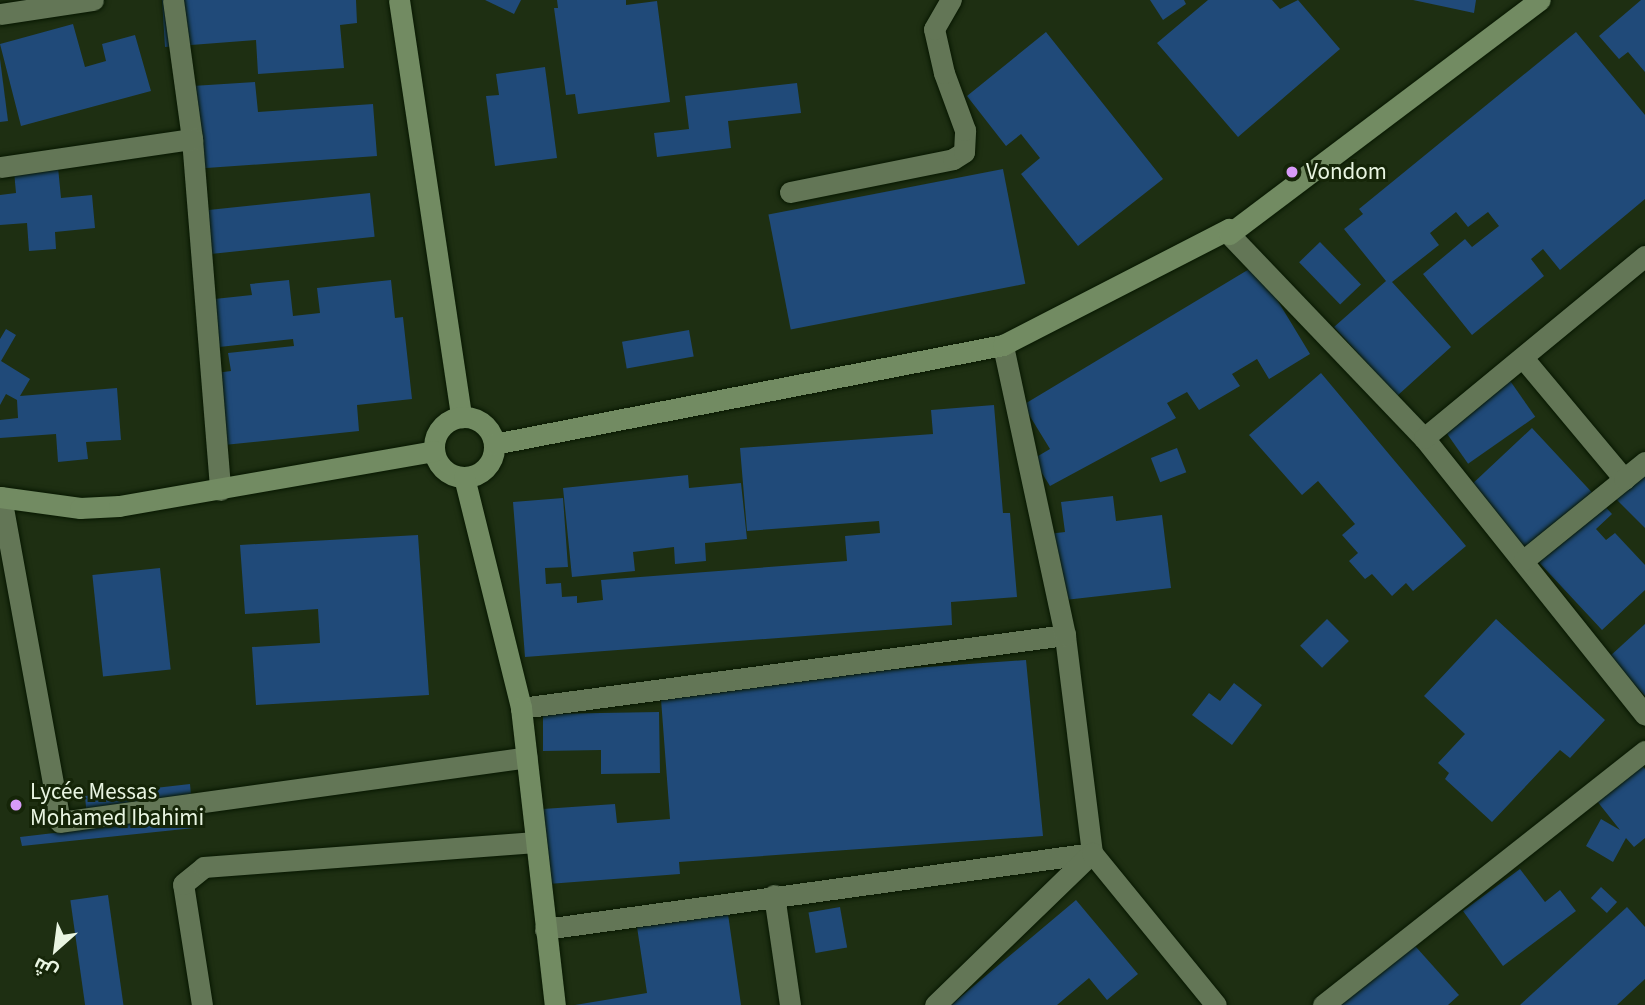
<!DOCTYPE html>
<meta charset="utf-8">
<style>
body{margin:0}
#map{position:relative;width:1645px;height:1005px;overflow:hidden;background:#1e2f12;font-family:"Source Sans 3",Cairo,sans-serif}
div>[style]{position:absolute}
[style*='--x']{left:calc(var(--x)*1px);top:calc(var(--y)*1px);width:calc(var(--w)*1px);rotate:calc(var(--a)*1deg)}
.building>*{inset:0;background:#204a79;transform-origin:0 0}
.roads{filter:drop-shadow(0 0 2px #071700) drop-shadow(0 0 2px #071700)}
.street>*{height:21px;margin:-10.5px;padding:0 10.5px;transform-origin:10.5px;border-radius:10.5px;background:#637656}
.secondary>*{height:21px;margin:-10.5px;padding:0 10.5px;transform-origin:10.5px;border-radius:10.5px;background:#728b62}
.secondary>.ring{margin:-10.5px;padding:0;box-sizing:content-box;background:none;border:21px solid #728b62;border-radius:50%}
.dots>*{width:19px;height:19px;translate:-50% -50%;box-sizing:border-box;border:4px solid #152508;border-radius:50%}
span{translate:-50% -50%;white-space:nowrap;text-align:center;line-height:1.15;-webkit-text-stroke:6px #152508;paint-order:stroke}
.poi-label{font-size:23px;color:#e9f5e2}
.left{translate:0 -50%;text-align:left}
.north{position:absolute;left:21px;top:914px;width:70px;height:70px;-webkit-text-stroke:5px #152508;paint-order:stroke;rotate:208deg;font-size:19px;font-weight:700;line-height:28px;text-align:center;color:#e9f5e2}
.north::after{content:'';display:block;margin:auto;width:24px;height:32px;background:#e9f5e2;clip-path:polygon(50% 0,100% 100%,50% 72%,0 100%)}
</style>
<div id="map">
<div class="building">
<div style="clip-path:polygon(162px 0,356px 0,357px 23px,340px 25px,344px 68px,258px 74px,256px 40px,165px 47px)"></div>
<div style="clip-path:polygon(485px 0,521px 0,514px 14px)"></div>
<div style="clip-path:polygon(557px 0,626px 0,626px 5px,657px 1px,670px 102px,578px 114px,575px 94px,566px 95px,554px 8px,558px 8px)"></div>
<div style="clip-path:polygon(1150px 0,1184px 0,1186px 4px,1163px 20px)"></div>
<div style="clip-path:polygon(1208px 0,1272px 0,1280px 9px,1298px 0,1340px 49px,1238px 137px,1157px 43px)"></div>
<div style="clip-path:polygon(1413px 0,1476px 0,1474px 13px)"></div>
<div style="clip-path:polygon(1641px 0,1645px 0,1645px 72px,1628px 52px,1619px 59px,1599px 36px)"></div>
<div style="clip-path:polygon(73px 24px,85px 67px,106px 61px,102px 44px,135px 35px,151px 91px,21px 126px,0 44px)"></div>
<div style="clip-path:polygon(1046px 32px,1163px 179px,1078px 246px,1021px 174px,1040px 158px,1021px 134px,1006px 146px,967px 96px)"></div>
<div style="clip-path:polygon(1576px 32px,1645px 115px,1645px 199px,1560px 270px,1543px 249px,1531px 259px,1544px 276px,1472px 335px,1423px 274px,1465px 239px,1472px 247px,1499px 226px,1488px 212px,1468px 227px,1456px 212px,1430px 233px,1439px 245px,1392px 282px,1451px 347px,1397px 396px,1334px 327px,1386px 281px,1344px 229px,1363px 214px,1359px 209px)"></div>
<div style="clip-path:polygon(0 59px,8px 121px,0 122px)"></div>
<div style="clip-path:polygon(545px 67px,557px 158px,495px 166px,486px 96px,499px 95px,496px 74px)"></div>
<div style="clip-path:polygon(255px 82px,258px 112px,373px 104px,377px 156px,192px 169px,177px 87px)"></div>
<div style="clip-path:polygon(797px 83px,801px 113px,728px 121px,731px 148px,657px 157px,654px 133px,689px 129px,685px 96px)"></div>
<div style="clip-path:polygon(58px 167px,61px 198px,92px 195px,95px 228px,55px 232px,56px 249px,29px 251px,27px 223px,0 225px,0 195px,16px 193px,14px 171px)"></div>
<div style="left:1003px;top:169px;width:117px;height:239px;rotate:79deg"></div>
<div style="left:370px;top:193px;width:44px;height:179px;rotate:84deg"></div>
<div style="left:1320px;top:242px;width:59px;height:29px;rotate:46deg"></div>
<div style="clip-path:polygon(1256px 265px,1310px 354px,1269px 379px,1257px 359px,1232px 374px,1240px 386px,1199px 410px,1187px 392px,1167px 403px,1176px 418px,1050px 486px,1033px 459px,1050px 449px,1023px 405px)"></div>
<div style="clip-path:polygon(289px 280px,293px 316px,320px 313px,317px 288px,391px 280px,395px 318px,403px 317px,412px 399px,357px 405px,359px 431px,224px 445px,216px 373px,231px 371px,228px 353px,294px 346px,293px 339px,210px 348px,205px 300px,252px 295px,250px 284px)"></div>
<div style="clip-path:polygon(6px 329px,16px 335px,1px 361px,30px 379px,20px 396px,117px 388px,121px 440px,86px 442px,88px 459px,58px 462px,56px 434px,0 438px,0 420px,18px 418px,17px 400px,6px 394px,0 405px,0 339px)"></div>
<div style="left:689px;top:330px;width:27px;height:68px;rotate:80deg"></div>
<div style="clip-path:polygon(1321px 373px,1466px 546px,1413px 591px,1406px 583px,1392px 596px,1372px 574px,1365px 579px,1349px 561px,1358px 553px,1342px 535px,1355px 524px,1318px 481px,1302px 495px,1249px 435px)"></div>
<div style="left:1506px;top:375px;width:51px;height:82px;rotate:55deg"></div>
<div style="clip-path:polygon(994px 405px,1003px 513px,1010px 513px,1017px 597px,951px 602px,952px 625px,525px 657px,513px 502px,563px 498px,568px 567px,545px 568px,546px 584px,561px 583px,562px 597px,577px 596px,577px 603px,603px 600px,601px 580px,847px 561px,845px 536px,880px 533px,879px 521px,747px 531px,740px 448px,933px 434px,931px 410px)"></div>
<div style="clip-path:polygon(1532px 428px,1612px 514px,1596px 529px,1606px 540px,1615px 533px,1645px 565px,1645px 590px,1602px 630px,1469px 487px)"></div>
<div style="left:1177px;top:448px;width:26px;height:28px;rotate:69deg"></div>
<div style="clip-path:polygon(1645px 467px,1645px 528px,1614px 497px)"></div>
<div style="clip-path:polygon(688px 475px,689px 488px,741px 483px,747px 539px,705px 543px,706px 561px,675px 564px,674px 547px,633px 552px,635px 571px,572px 577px,563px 488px)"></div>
<div style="clip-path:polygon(1113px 496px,1116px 521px,1162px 515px,1171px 588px,1056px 601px,1048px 534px,1065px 532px,1061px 502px)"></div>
<div style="clip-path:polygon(418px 535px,429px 695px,256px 705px,252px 647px,320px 643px,318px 609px,245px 614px,240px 545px)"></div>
<div style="left:160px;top:568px;width:102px;height:68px;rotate:84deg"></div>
<div style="left:1327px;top:619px;width:31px;height:38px;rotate:45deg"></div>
<div style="clip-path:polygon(1496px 619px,1605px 720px,1570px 758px,1560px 750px,1492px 822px,1445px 779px,1449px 773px,1438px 763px,1465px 734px,1424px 696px)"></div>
<div style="clip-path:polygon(1645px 624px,1645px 696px,1609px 657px)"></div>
<div style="clip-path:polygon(1026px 660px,1043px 836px,679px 862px,680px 874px,548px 884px,543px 809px,615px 804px,617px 823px,670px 819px,660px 686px)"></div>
<div style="clip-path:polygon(1234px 683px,1262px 705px,1232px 745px,1192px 715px,1209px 693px,1220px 701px)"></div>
<div style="clip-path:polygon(659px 712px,660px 773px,601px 774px,601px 750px,543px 751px,543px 714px)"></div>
<div style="clip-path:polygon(1638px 760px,1645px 769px,1645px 838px,1634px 847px,1626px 838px,1613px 862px,1586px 846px,1601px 819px,1620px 830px,1593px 796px)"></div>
<div style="clip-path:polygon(190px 784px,194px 828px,22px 846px,20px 837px,88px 829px,85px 796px)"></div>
<div style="clip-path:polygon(1520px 869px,1545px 902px,1560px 890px,1576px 911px,1503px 966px,1463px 911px)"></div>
<div style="left:1601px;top:887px;width:22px;height:15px;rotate:43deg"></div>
<div style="left:108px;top:895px;width:111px;height:38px;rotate:82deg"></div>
<div style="clip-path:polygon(1076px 900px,1138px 974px,1107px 1000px,1089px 978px,1057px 1005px,951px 1005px)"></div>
<div style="left:840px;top:907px;width:41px;height:32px;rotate:80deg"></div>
<div style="clip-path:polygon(1627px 907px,1645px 927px,1645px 979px,1617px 1005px,1520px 1005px)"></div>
<div style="clip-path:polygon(728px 914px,741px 1005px,575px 1005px,647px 993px,637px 927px)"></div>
<div style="clip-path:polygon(1408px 938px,1459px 995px,1448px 1005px,1333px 1005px)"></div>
</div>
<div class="roads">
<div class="street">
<div style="--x:173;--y:0;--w:140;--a:82.2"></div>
<div style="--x:192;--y:139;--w:352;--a:85.4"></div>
<div style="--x:0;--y:14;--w:94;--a:-8.6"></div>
<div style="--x:0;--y:167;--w:194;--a:-8.3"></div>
<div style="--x:790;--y:192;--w:166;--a:-11.4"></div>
<div style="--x:953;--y:159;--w:13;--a:-32"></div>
<div style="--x:964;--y:152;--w:22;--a:-87"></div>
<div style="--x:965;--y:130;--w:61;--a:-110.2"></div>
<div style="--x:944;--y:73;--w:45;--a:-102.8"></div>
<div style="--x:934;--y:29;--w:34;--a:-60"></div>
<div style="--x:1229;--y:234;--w:282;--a:46.3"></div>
<div style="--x:1424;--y:438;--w:354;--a:51.4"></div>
<div style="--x:1523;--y:358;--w:158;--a:50.1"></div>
<div style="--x:1624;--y:479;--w:129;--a:141"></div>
<div style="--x:1424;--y:438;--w:286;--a:-39.5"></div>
<div style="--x:1624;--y:479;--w:27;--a:-39"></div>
<div style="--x:1;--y:497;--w:330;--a:79.7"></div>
<div style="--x:60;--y:822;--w:471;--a:-7.9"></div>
<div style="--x:521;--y:708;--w:549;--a:-7.64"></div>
<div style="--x:774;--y:895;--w:111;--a:81.7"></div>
<div style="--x:545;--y:929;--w:552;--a:-7.91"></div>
<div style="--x:1092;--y:853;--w:220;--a:-97.1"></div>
<div style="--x:1065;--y:635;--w:297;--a:-102.1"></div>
<div style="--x:202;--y:1005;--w:122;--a:-98.9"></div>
<div style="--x:183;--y:884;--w:27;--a:-39"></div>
<div style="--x:204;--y:867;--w:332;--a:-4.3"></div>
<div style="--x:935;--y:1005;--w:219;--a:-44.1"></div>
<div style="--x:1092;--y:853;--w:196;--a:50.8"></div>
<div style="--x:1323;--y:1005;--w:410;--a:-38.3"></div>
</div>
<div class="secondary">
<div style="--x:399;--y:0;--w:422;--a:81.5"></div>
<div class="ring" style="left:434px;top:417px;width:39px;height:39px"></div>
<div style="--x:494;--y:444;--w:519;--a:-11.01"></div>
<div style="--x:1003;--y:345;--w:254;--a:-27.2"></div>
<div style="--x:1229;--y:229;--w:5;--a:90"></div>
<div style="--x:1229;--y:234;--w:389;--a:-37"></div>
<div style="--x:464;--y:477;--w:238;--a:76.1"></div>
<div style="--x:521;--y:708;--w:299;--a:83.5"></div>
<div style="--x:0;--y:497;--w:81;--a:7.8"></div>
<div style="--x:80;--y:508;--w:39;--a:-3"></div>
<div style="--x:119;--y:506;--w:320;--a:-9.9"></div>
</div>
</div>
<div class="dots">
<div style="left:1292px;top:172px;background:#d89bf8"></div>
<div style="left:16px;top:805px;background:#d89bf8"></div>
</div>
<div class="poi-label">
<span class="left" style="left:1306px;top:172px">Vondom</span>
<span class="left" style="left:30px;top:805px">Lycée Messas<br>Mohamed Ibahimi</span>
</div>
<div class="north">ش</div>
</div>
